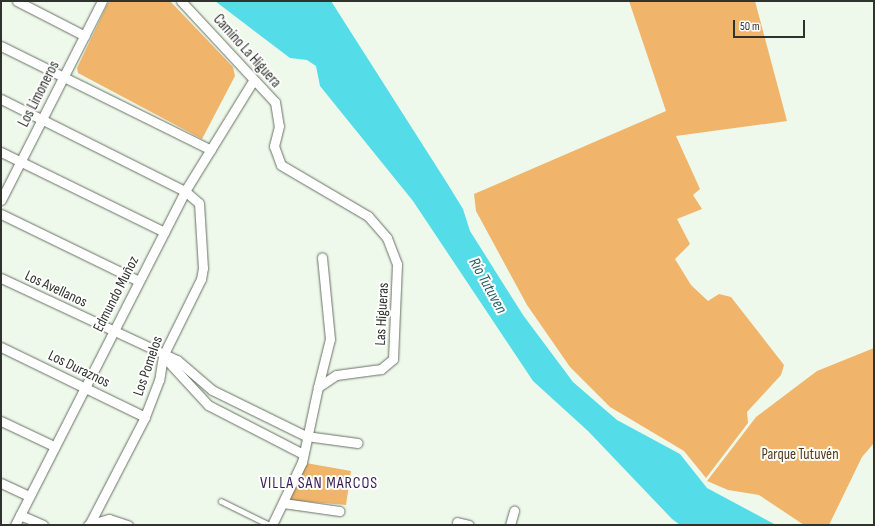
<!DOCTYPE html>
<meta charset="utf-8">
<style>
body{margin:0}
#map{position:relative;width:875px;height:526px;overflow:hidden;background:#eff9eb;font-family:"Sofia Sans Condensed",sans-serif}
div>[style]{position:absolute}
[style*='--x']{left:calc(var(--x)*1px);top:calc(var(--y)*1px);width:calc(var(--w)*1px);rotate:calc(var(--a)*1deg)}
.green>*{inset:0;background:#f0b56a}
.water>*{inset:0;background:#54dde8}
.roads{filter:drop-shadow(0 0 1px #687165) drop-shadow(0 0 1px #687165)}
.lane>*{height:4.5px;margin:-2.25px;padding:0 2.25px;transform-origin:2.25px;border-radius:2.25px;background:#fff}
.street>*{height:9px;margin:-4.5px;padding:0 4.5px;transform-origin:4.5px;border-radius:4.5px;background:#fff}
span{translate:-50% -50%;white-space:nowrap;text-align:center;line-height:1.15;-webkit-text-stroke:4px #fff;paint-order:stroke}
.street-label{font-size:15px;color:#2f322d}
.park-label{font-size:15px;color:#523919}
.water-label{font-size:16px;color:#265f63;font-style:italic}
.neighbourhood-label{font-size:16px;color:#381f58;letter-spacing:1px}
.frame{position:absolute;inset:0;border:2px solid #2f322d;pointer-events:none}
.scale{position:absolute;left:733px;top:20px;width:72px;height:18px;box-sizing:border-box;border:2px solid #2f322d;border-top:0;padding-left:5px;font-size:12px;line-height:14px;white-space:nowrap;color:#2f322d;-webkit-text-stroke:3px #fff;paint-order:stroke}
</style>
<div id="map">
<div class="green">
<div style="clip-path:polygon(109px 1px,170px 1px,233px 67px,235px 76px,202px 139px,78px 73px,77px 68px)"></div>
<div style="clip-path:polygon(629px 1px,755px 1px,787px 121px,676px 136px,700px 189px,693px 195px,702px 209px,677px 219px,690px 244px,675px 259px,691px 285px,708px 301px,719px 294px,731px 297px,784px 365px,781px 375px,747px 412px,748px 423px,706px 478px,684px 451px,610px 407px,570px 367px,527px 305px,476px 211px,474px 194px,666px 111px)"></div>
<div style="clip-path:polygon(874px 348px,874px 443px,862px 457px,829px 525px,804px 525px,759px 495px,728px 490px,707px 481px,756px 417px,817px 371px)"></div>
<div style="clip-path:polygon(306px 463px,351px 471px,346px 505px,288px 500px)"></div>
</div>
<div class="water">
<div style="clip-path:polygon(215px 1px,331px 1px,447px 183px,463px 209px,470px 231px,523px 315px,573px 382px,617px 420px,680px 454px,707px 488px,776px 525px,680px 525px,672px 519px,588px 431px,533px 381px,413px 201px,320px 86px,316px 66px,307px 60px,290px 58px)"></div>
</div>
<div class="roads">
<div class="lane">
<div style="--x:221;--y:501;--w:55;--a:26.1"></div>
</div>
<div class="street">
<div style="--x:17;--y:1;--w:76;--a:27.2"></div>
<div style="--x:181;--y:1;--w:138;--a:47.1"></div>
<div style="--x:275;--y:102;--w:24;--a:81"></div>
<div style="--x:279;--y:126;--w:21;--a:104"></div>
<div style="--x:274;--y:146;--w:20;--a:70"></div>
<div style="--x:281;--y:165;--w:101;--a:30.4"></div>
<div style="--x:368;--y:216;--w:29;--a:49"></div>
<div style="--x:387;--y:238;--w:28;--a:69"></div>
<div style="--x:397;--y:264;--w:95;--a:92.4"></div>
<div style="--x:393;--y:359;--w:16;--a:140"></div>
<div style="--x:381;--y:369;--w:45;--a:172.4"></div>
<div style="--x:336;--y:375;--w:22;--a:146"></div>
<div style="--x:318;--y:387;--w:77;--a:102"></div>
<div style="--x:302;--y:462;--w:70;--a:115.5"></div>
<div style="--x:1;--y:46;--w:234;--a:26.3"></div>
<div style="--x:1;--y:99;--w:206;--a:26.6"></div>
<div style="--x:185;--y:191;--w:18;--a:41"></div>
<div style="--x:199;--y:203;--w:65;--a:86.5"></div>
<div style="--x:203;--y:268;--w:11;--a:100"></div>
<div style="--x:201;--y:279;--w:86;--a:116.3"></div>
<div style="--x:163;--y:356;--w:24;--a:99"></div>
<div style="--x:159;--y:380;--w:40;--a:111"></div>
<div style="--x:145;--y:417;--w:122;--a:117.4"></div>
<div style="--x:1;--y:152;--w:182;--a:26.1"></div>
<div style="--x:1;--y:200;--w:223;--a:-63.1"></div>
<div style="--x:1;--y:214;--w:153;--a:25.9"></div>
<div style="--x:1;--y:278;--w:194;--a:25"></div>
<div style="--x:177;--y:360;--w:46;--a:40.6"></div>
<div style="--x:212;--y:390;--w:105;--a:26.1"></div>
<div style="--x:306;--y:436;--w:52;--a:7.7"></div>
<div style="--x:1;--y:347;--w:160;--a:25.9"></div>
<div style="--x:163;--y:356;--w:67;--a:47.4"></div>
<div style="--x:208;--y:405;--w:107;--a:27.3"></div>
<div style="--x:318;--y:387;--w:49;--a:-76"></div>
<div style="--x:330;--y:339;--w:82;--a:-95.6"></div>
<div style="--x:1;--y:421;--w:59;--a:25.3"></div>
<div style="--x:1;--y:483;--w:31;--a:25"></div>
<div style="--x:283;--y:503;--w:57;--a:8.1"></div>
<div style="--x:20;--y:515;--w:25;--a:23"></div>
<div style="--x:457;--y:522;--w:12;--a:14"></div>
<div style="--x:15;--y:525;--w:375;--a:-63"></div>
<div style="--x:185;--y:191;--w:129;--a:-58.3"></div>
<div style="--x:88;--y:525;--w:22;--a:-16"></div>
<div style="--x:109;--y:519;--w:20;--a:18"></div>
<div style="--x:510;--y:525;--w:15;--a:-74"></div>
</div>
</div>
<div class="street-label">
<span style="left:247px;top:51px;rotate:48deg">Camino La Higuera</span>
<span style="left:39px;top:94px;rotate:-63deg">Los Limoneros</span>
<span style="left:56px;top:289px;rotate:25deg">Los Avellanos</span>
<span style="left:116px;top:294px;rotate:-63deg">Edmundo Muñoz</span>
<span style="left:382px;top:314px;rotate:-87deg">Las Higueras</span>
<span style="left:148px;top:366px;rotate:-71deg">Los Pomelos</span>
<span style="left:79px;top:369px;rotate:26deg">Los Duraznos</span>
</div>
<div class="park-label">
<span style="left:800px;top:455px">Parque Tutuvén</span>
</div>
<div class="water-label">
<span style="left:487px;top:286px;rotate:61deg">Río Tutuven</span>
</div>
<div class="neighbourhood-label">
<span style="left:319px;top:484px">VILLA SAN MARCOS</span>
</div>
<div class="frame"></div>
<div class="scale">50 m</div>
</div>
